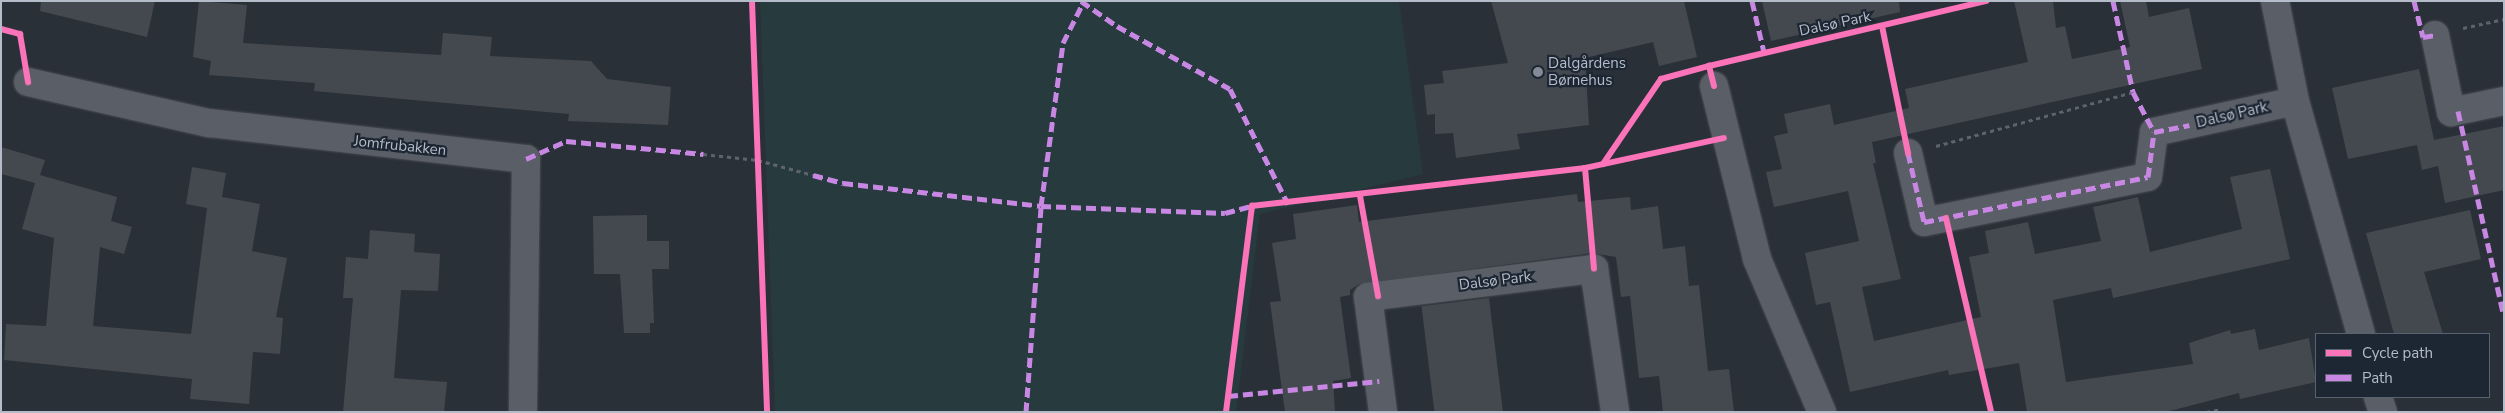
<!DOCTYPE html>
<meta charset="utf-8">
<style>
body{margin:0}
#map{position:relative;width:2505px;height:413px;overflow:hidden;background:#2a3038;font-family:"Nunito Sans",sans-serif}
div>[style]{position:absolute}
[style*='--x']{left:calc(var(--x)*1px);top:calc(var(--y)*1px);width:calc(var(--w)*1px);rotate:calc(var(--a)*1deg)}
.green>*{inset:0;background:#273a3e}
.building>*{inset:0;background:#444950;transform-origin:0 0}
.path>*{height:3px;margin-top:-1.5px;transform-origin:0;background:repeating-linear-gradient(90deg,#5d636a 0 4px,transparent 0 8px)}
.roads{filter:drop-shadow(0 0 1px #484c53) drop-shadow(0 0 1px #484c53)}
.minor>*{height:28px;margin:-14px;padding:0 14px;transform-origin:14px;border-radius:14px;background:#5a5e66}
.quiet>*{height:5px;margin-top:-2.5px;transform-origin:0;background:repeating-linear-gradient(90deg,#c787e3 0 10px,transparent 0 15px)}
.cycleway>*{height:6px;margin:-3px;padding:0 3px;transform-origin:3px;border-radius:3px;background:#fb73b8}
.dots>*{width:14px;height:14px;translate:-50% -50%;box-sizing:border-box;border:2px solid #1d2633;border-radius:50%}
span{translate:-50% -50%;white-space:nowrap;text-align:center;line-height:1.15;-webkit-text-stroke:4.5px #1d2633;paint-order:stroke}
.street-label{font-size:15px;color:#b4bcc9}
.poi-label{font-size:15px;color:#b4bcc9}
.left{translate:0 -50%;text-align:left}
.frame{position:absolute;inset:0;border:2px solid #b4bcc9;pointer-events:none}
.legend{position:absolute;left:2315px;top:333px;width:175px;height:65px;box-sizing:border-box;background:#1d2633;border:1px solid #59626f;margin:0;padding:6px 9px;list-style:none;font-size:15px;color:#b4bcc9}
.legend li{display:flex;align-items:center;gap:10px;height:25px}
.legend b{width:25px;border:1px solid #59626f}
</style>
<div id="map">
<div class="green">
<div style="clip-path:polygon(760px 1px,1399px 1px,1423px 174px,1260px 214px,1236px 412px,775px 412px)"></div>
</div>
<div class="building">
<div style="clip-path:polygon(41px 1px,155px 1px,147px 37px,40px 11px)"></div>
<div style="clip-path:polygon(199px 1px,247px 5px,243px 43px,441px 55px,443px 33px,492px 37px,490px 56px,591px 61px,607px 79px,671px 87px,668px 125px,568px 121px,569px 114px,314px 91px,315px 83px,209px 75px,211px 61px,193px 57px)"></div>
<div style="clip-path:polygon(1491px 1px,1684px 1px,1697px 57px,1659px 66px,1653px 42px,1585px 58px,1589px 125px,1517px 134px,1520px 149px,1456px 158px,1453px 133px,1435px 134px,1435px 114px,1427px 115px,1424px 85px,1444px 83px,1442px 71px,1508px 63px)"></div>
<div style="clip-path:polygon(1762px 1px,1899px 1px,1900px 12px,1771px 41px)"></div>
<div style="clip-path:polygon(2014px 1px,2053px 1px,2056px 28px,2065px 26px,2072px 59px,2130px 47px,2120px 1px,2146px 1px,2149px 17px,2189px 8px,2202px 69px,1872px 142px,1876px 163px,1873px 163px,1901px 279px,1862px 287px,1874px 341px,1981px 317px,1969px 257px,1989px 253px,1985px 231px,2028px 222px,2035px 254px,2101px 241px,2093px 207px,2138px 197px,2150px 252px,2242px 229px,2230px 177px,2270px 169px,2290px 259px,2113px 298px,2111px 288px,2053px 300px,2066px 382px,2193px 364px,2189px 343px,2230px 330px,2231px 334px,2255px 329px,2259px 350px,2309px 338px,2316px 382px,2240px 399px,2239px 393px,2166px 412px,2027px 412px,2019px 363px,1949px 375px,1948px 370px,1850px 392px,1830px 302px,1816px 305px,1805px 253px,1859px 241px,1848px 191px,1774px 207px,1766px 172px,1782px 169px,1774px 136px,1788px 133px,1784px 114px,1830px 104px,1834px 125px,1909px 108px,1905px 89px,2028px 62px)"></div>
<div style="clip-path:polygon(2419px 69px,2434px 140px,2504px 126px,2504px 190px,2445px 203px,2438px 166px,2422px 170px,2417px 145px,2348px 159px,2332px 88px)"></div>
<div style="clip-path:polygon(1px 147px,45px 160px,40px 175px,117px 197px,111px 221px,132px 227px,124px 254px,100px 247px,93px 326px,191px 334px,207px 208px,186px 204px,192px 167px,226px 173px,222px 197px,260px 204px,252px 251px,287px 258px,276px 317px,283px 318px,280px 354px,253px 352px,249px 404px,190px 399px,192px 379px,4px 360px,6px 324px,46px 326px,54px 238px,22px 229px,35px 183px,1px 174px)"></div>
<div style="clip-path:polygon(1577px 194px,1578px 202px,1630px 197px,1631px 210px,1658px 206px,1663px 249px,1685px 246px,1689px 286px,1699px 285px,1708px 371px,1729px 369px,1734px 412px,1663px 412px,1659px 376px,1639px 378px,1630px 296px,1621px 297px,1616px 257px,1592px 253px,1359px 284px,1350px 290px,1350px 295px,1340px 297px,1351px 378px,1333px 381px,1335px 412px,1285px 412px,1270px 302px,1281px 301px,1272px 243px,1296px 239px,1293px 214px,1357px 205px,1359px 222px)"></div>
<div style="clip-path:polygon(2470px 210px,2481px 259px,2424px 272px,2443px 334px,2394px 334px,2366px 233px)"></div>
<div style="clip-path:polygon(647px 215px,647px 241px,669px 241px,669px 269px,652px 269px,654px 323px,650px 323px,650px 333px,624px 333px,620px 274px,594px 274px,593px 216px)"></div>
<div style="clip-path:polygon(370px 230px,415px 234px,414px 252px,440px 254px,438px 291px,401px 290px,394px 378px,447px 382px,444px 412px,343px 412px,353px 298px,343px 298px,346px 257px,368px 259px)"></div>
<div style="left:1489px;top:298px;width:115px;height:68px;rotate:83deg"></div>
</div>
<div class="path">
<div style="--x:2463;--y:28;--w:42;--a:-12.4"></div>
<div style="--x:1936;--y:146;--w:204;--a:-15.3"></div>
<div style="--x:703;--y:154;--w:55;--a:6.2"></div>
<div style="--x:758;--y:160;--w:57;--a:15.3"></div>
<div style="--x:2206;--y:412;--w:16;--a:-11"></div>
</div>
<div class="roads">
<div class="minor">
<div style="--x:2275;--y:1;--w:102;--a:78.7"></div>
<div style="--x:2295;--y:101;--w:242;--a:74.2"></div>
<div style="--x:2435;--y:35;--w:79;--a:78.3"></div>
<div style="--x:2451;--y:112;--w:54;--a:-11.7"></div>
<div style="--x:28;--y:82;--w:186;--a:12.8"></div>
<div style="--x:209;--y:123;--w:319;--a:6.5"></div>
<div style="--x:526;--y:159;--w:253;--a:90.7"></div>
<div style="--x:1714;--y:86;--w:178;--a:76"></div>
<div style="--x:1757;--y:259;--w:166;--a:67"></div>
<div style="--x:1908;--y:153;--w:71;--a:76.9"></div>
<div style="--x:1924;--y:222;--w:228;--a:-11.4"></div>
<div style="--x:2148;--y:177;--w:45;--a:-82.4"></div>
<div style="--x:2154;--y:132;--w:144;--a:-12.4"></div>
<div style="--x:2378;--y:397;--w:16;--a:72"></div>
<div style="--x:1383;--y:412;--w:116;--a:-97.4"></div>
<div style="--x:1368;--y:297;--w:228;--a:-7.1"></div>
<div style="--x:1594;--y:269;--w:145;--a:81.6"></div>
</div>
</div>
<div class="quiet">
<div style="--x:1081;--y:1;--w:44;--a:34.8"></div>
<div style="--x:1117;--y:26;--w:129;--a:29.1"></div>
<div style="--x:1230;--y:89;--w:129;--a:63.2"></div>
<div style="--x:1752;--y:1;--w:52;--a:76.8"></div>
<div style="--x:2113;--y:1;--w:93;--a:77.6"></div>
<div style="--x:2133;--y:92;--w:45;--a:62.3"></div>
<div style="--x:2414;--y:1;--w:37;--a:76"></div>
<div style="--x:2423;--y:37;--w:12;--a:-9"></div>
<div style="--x:2458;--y:111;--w:210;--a:77.4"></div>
<div style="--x:1908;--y:153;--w:71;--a:76.9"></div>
<div style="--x:1924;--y:222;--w:228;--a:-11.4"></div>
<div style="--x:2148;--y:177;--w:45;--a:-82.4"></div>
<div style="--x:2154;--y:132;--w:36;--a:-11"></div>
<div style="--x:526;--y:159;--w:44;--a:-24.2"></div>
<div style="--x:566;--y:141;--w:138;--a:5.4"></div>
<div style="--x:813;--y:175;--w:31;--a:15"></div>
<div style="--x:843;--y:183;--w:199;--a:6.6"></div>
<div style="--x:1041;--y:206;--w:184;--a:2.2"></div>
<div style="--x:1225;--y:213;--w:28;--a:-15"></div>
<div style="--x:1228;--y:396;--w:152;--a:-5.7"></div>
<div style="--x:1026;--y:412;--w:207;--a:-85.8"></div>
<div style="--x:1041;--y:206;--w:164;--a:-82.3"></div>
<div style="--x:1063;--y:43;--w:47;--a:-63.4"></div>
</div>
<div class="cycleway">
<div style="--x:752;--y:1;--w:411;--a:87.9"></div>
<div style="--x:1882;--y:26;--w:130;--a:78.4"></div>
<div style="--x:1;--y:29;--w:20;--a:15"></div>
<div style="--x:20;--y:34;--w:49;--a:80.5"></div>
<div style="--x:1714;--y:86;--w:21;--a:-104"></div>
<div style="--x:1709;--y:66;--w:285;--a:-13.2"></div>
<div style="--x:1603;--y:164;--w:103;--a:-55.7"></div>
<div style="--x:1661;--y:79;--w:50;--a:-15.2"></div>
<div style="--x:1585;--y:168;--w:101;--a:84.9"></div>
<div style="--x:1360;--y:196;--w:102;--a:79.8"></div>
<div style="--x:1946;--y:218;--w:199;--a:76.9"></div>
<div style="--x:1226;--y:412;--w:208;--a:-82.8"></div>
<div style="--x:1252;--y:206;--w:335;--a:-6.5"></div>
<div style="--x:1585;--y:168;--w:142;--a:-12.2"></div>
</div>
<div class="dots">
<div style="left:1538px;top:72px;background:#848b96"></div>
</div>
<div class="street-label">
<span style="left:1835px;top:24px;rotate:-12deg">Dalsø Park</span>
<span style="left:2232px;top:115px;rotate:-13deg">Dalsø Park</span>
<span style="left:400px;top:146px;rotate:6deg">Jomfrubakken</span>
<span style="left:1495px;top:281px;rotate:-7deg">Dalsø Park</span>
</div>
<div class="poi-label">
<span class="left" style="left:1548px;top:72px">Dalgårdens<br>Børnehus</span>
</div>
<div class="frame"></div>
<ul class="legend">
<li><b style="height:6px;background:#fb73b8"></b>Cycle path</li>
<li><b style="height:6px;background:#c787e3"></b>Path</li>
</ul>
</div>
